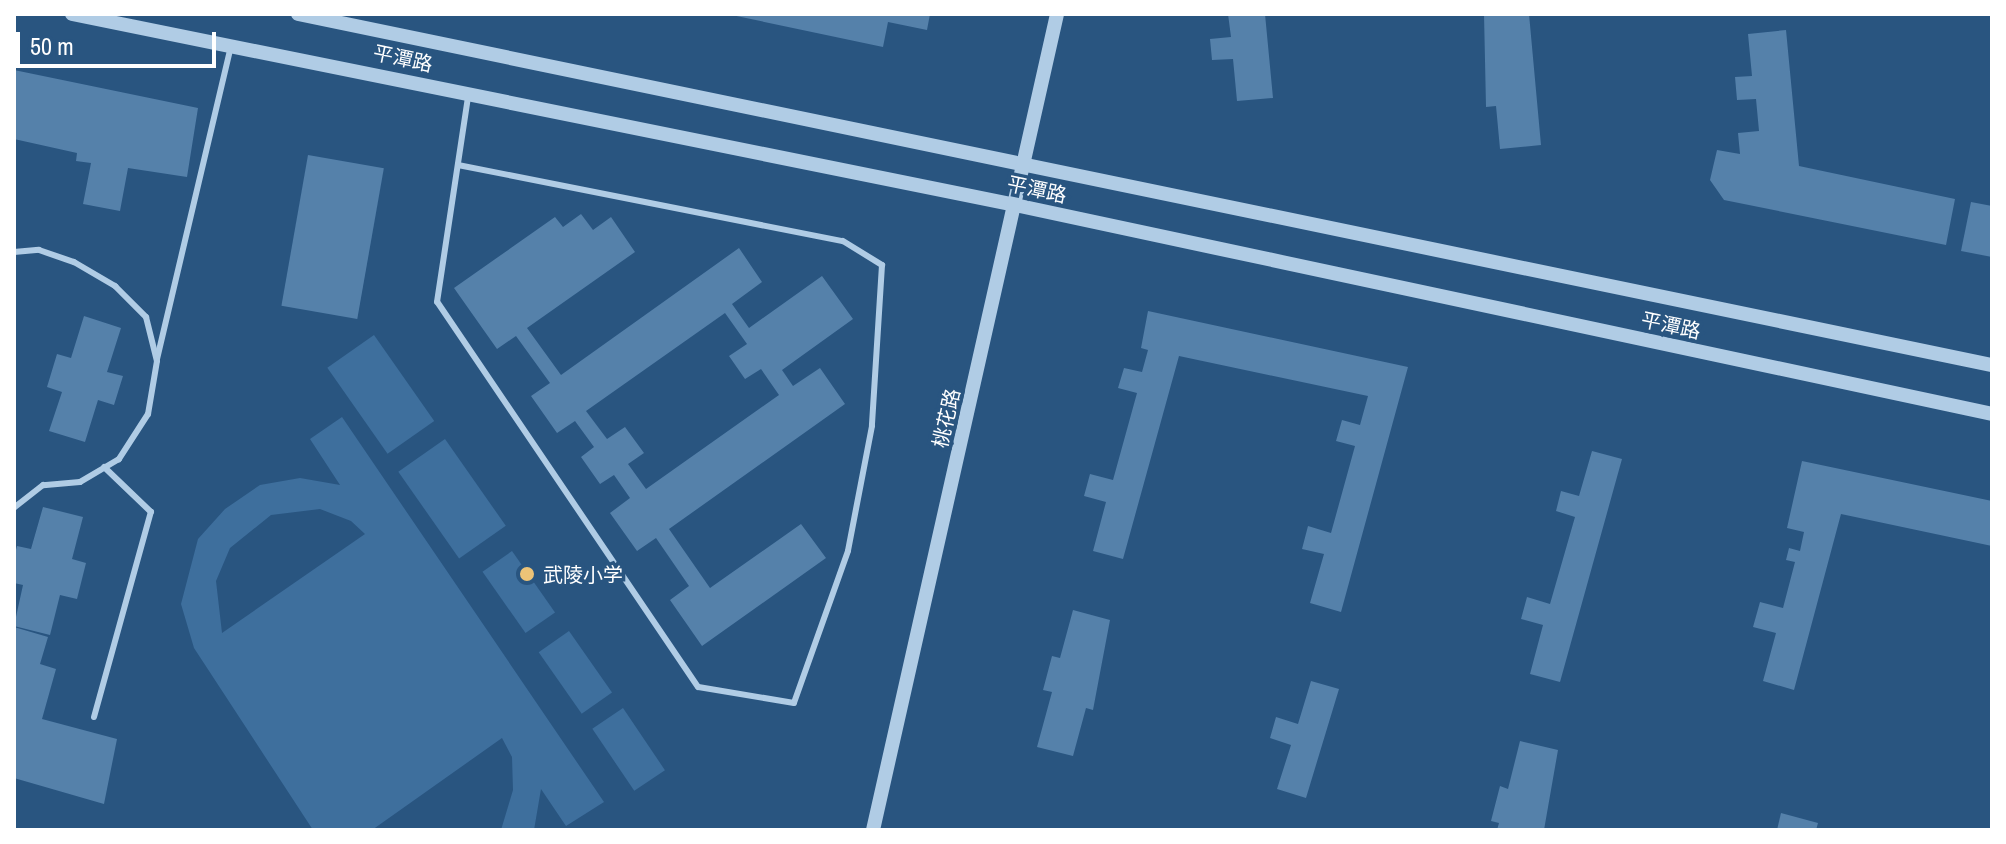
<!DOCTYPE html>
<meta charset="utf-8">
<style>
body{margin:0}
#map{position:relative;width:2006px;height:844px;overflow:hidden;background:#295580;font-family:"Archivo Narrow","Noto Sans SC",sans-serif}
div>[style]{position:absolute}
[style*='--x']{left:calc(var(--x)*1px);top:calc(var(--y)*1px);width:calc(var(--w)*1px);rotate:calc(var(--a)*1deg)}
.green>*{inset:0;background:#3e6f9d;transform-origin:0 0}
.building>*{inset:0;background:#5581aa;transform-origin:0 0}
.service>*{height:6px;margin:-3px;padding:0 3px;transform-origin:3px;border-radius:3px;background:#b0cce5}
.tertiary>*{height:14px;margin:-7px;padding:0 7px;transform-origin:7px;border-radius:7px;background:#b0cce5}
.dots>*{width:22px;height:22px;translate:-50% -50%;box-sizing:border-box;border:4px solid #295580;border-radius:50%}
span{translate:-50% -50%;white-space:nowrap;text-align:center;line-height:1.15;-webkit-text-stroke:7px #295580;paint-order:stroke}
.street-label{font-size:20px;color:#fff}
.poi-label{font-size:20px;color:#fff}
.left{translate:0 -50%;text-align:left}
.frame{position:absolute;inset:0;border:16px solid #fff;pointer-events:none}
.scale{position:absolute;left:16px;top:32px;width:200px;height:36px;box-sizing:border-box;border:4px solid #fff;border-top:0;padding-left:10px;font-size:24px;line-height:28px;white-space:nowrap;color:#fff;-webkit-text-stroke:6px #295580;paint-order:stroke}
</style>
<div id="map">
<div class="green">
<div style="left:374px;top:335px;width:105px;height:57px;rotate:55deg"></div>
<div style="clip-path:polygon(evenodd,342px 417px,604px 802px,566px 826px,541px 789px,534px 830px,501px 830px,513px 790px,512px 757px,502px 738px,372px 830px,313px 830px,194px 648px,181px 604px,198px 539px,225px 509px,260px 485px,300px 478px,340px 485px,310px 439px,342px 417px,320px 509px,351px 521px,365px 534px,222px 633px,216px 581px,230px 548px,271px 515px,320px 509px)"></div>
<div style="left:445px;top:439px;width:106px;height:57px;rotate:55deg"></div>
<div style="left:512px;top:551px;width:75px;height:36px;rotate:55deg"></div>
<div style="left:569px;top:631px;width:75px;height:37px;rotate:55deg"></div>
<div style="left:623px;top:708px;width:75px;height:37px;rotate:56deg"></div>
</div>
<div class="building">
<div style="clip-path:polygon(727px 14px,930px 14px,927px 30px,888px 22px,883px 47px)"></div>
<div style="clip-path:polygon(1228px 14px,1265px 14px,1273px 98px,1237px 101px,1233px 59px,1212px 60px,1210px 39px,1231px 37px)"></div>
<div style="clip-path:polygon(1484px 14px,1529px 14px,1541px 145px,1500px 149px,1496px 106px,1486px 107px)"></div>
<div style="clip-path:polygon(1786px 30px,1799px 166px,1955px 199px,1946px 245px,1724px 200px,1710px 180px,1717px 150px,1740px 154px,1738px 133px,1759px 131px,1756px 99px,1737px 100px,1735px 77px,1752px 76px,1748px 34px)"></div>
<div style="clip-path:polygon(14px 70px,198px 108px,187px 177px,128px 168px,120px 211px,83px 204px,91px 163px,76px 161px,77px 153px,14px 139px)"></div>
<div style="left:308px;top:155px;width:77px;height:153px;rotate:10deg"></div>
<div style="clip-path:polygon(1971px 202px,1992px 206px,1992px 257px,1961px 251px)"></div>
<div style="clip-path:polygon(evenodd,581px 214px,593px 230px,611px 217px,635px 252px,527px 328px,561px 375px,739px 248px,762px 282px,732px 304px,749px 328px,822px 276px,853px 319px,782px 370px,793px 386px,820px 368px,845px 404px,669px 529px,710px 588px,801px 524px,826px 558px,702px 646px,670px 600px,689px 586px,656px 538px,637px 551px,610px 513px,630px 498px,614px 475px,600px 484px,581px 457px,594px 447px,575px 421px,557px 433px,531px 396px,550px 383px,516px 336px,497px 349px,454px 288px,555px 217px,563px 227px,581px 214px,725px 313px,747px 344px,729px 356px,745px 379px,761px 369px,779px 395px,646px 489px,628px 464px,644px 453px,625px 427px,607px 439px,586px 411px,725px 313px)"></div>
<div style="clip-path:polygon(1148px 311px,1408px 367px,1341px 612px,1310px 603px,1324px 554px,1302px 549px,1308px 526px,1331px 533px,1355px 446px,1336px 441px,1342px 420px,1360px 425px,1368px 396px,1179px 356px,1123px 559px,1093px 551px,1106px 502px,1084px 496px,1090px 474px,1113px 480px,1137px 393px,1118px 388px,1124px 368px,1142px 372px,1148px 350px,1141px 348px)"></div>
<div style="clip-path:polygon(84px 316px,121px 328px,107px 372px,123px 376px,114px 405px,98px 400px,85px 442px,49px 431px,62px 392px,47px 387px,57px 354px,71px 358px)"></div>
<div style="clip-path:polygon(1592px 451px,1622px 459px,1560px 682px,1530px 674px,1543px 625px,1521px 619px,1527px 597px,1550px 604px,1575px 517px,1556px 511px,1561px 491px,1579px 496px)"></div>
<div style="clip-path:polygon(1802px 461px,1992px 501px,1992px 546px,1841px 514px,1794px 690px,1763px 681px,1776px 633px,1753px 627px,1760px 602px,1783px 608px,1795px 562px,1786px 560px,1789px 548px,1800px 551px,1804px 532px,1787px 528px)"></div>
<div style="clip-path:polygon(43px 507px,83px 517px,72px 559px,86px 563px,77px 599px,60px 595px,50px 635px,14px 626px,23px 585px,14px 583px,14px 557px,17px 546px,31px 549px)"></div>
<div style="clip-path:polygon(1073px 610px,1110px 620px,1093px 710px,1086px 708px,1073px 756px,1037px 747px,1052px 692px,1043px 690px,1052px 656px,1060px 658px)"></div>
<div style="clip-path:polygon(14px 627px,48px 637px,40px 664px,56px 669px,42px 719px,117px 739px,104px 804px,14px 778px)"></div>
<div style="clip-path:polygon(1311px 681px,1339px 689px,1306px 798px,1277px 789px,1291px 745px,1270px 738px,1276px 717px,1298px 724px)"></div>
<div style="clip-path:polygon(1520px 741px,1558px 750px,1544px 830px,1497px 830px,1499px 823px,1491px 821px,1500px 786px,1508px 789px)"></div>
<div style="clip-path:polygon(1781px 813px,1818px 823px,1816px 830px,1777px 830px)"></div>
</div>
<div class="service">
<div style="--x:458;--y:165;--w:392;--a:11.2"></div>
<div style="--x:843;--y:241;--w:46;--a:31.6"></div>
<div style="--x:882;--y:265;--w:161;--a:93.6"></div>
<div style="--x:872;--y:426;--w:127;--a:100.9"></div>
<div style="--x:848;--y:551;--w:161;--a:109.6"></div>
<div style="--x:794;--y:703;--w:97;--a:-170.5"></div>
<div style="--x:698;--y:687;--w:465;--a:-124.1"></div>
<div style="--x:437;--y:302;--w:208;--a:-81.4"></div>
<div style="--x:14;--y:252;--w:25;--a:-5"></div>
<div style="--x:39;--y:250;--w:37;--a:19"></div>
<div style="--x:74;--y:262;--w:48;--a:30.3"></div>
<div style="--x:115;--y:286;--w:44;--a:45"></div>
<div style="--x:146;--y:317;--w:45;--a:76"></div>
<div style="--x:157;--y:361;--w:54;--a:99.6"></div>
<div style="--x:148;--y:414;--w:54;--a:122.8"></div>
<div style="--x:119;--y:459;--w:45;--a:149.5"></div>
<div style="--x:80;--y:482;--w:37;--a:175"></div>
<div style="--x:43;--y:485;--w:37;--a:142"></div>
<div style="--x:157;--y:359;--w:321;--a:-76.7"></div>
<div style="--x:94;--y:717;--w:213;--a:-74.5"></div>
<div style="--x:151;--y:512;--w:65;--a:-136.2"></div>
</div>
<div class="tertiary">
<div style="--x:72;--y:14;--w:962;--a:11.45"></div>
<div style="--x:1015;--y:205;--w:999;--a:12.07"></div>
<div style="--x:298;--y:14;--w:1730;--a:11.71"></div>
<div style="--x:873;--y:830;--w:836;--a:-77.29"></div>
</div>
<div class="dots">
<div style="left:527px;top:574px;background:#ecc377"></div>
</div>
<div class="street-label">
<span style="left:403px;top:58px;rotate:12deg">平潭路</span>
<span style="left:1037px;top:189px;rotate:12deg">平潭路</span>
<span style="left:1671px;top:325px;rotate:12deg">平潭路</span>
<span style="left:946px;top:418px;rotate:-77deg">桃花路</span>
</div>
<div class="poi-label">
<span class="left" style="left:543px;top:574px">武陵小学</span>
</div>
<div class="frame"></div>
<div class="scale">50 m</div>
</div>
